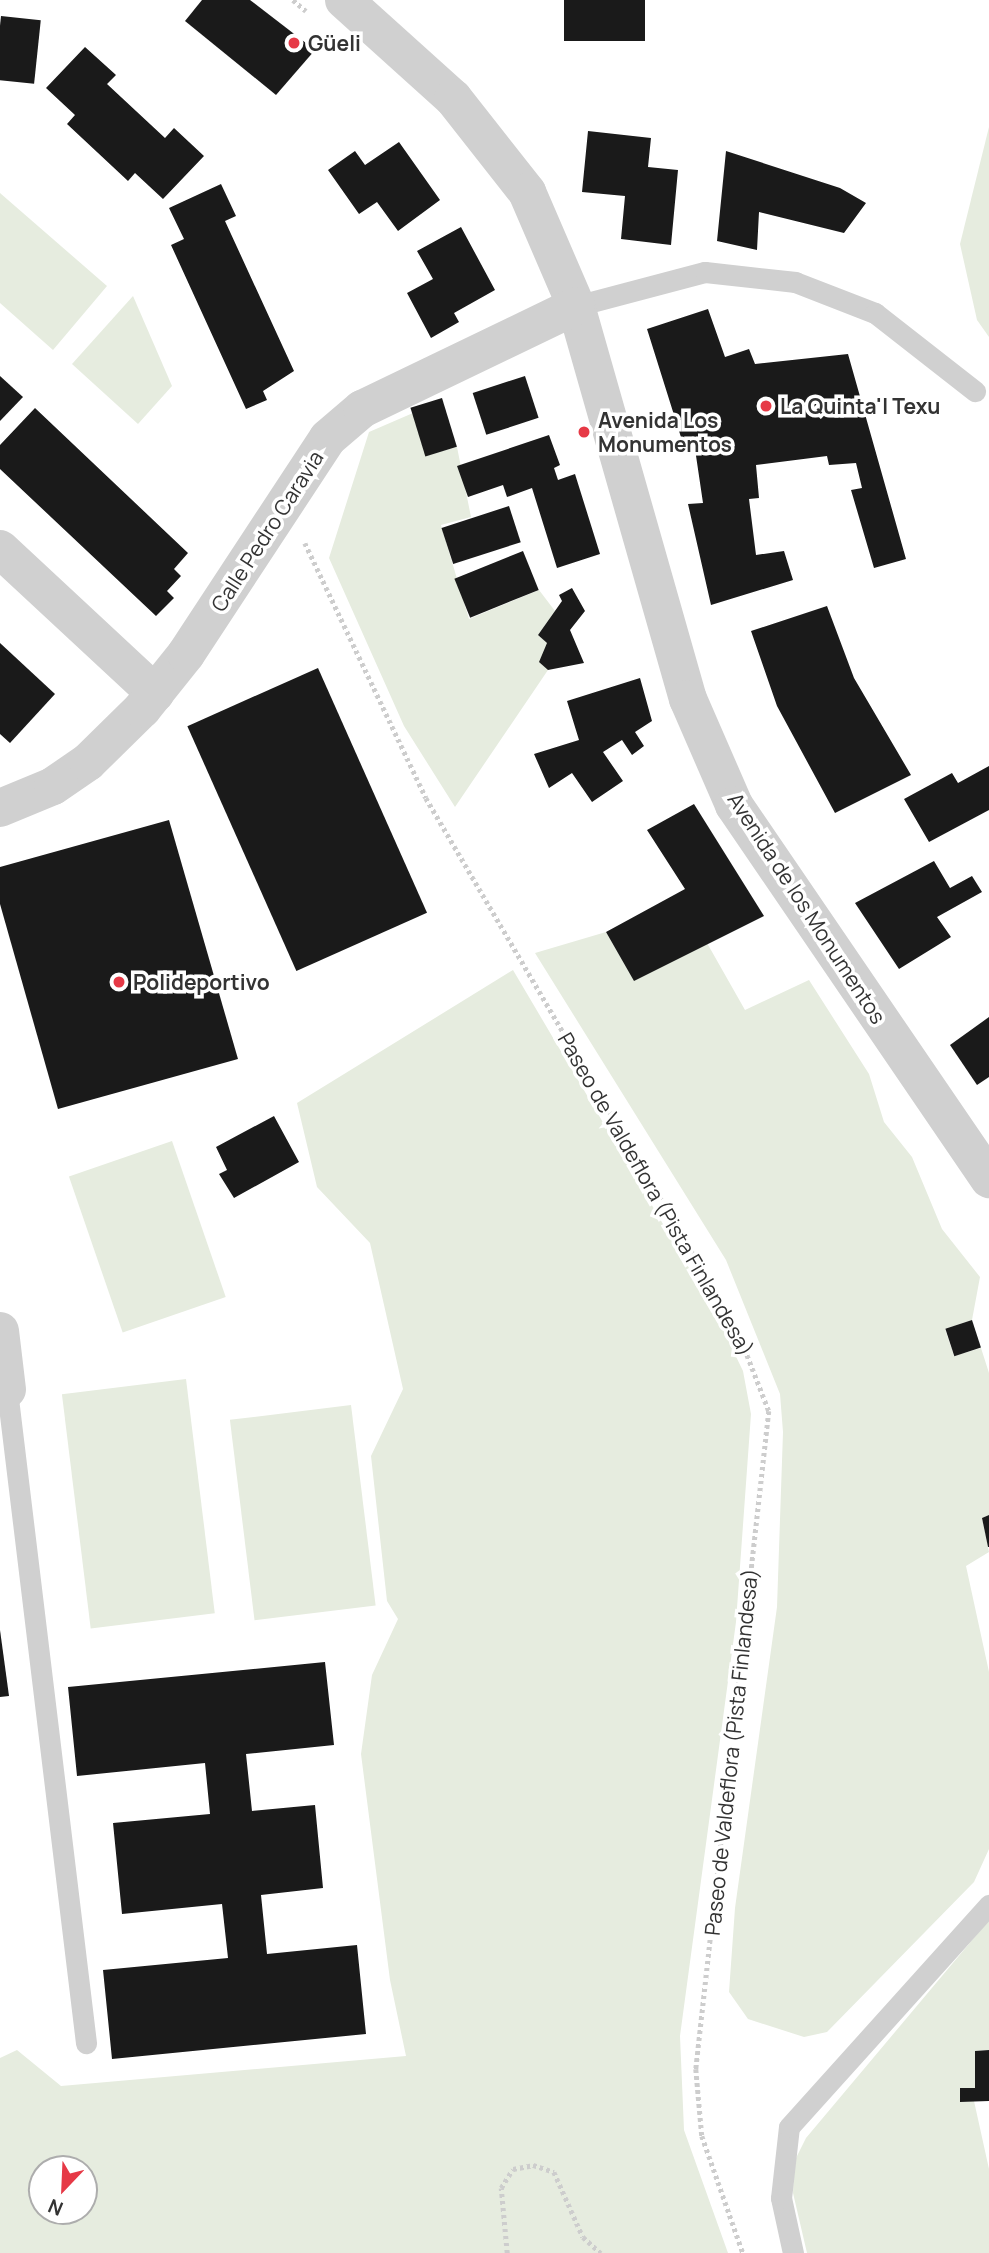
<!DOCTYPE html>
<meta charset="utf-8">
<style>
body{margin:0}
#map{position:relative;width:989px;height:2253px;overflow:hidden;background:#fff;font-family:Manrope,sans-serif}
div>[style]{position:absolute}
[style*='--x']{left:calc(var(--x)*1px);top:calc(var(--y)*1px);width:calc(var(--w)*1px);rotate:calc(var(--a)*1deg)}
.green>*{inset:0;background:#e6ecdf;transform-origin:0 0}
.building>*{inset:0;background:#1a1a1a;transform-origin:0 0}
.path>*{height:4.5px;margin-top:-2.25px;transform-origin:0;background:repeating-linear-gradient(90deg,#cdcdcd 0 3.5px,transparent 0 7px)}
.service>*{height:21px;margin:-10.5px;padding:0 10.5px;transform-origin:10.5px;border-radius:10.5px;background:#d0d0d0}
.minor>*{height:38px;margin:-19px;padding:0 19px;transform-origin:19px;border-radius:19px;background:#d0d0d0}
.dots>*{width:19px;height:19px;translate:-50% -50%;box-sizing:border-box;border:4px solid #fff;border-radius:50%}
span{translate:-50% -50%;white-space:nowrap;text-align:center;line-height:1.15;-webkit-text-stroke:7px #fff;paint-order:stroke}
.poi-label{font-size:21px;color:#333;font-weight:700}
.left{translate:0 -50%;text-align:left}
.street-label{font-size:21px;color:#333}
.north{position:absolute;left:28px;top:2155px;width:70px;height:70px;box-sizing:border-box;background:#fff;border:2px solid #adadad;border-radius:50%;rotate:203deg;font-size:19px;font-weight:700;line-height:28px;text-align:center;color:#333}
.north::after{content:'';display:block;margin:auto;width:24px;height:32px;background:#e63946;clip-path:polygon(50% 0,100% 100%,50% 72%,0 100%)}
</style>
<div id="map">
<div class="green">
<div style="clip-path:polygon(989px 127px,989px 337px,977px 320px,960px 244px)"></div>
<div style="clip-path:polygon(0 193px,107px 286px,53px 350px,0 303px)"></div>
<div style="clip-path:polygon(133px 296px,172px 386px,138px 424px,72px 364px)"></div>
<div style="clip-path:polygon(413px 413px,427px 455px,457px 447px,471px 517px,441px 525px,469px 619px,539px 590px,555px 611px,538px 635px,547px 643px,548px 670px,455px 807px,404px 726px,329px 558px,369px 432px)"></div>
<div style="clip-path:polygon(606px 932px,634px 980px,707px 943px,745px 1010px,809px 980px,869px 1074px,884px 1122px,912px 1157px,942px 1229px,980px 1277px,972px 1320px,945px 1329px,954px 1356px,981px 1348px,989px 1373px,989px 1515px,982px 1518px,989px 1552px,966px 1566px,989px 1672px,989px 1849px,974px 1882px,827px 2032px,804px 2037px,748px 2019px,729px 1992px,735px 1908px,777px 1607px,783px 1432px,780px 1394px,726px 1260px,535px 953px)"></div>
<div style="clip-path:polygon(evenodd,513px 970px,712px 1307px,743px 1371px,751px 1414px,736px 1622px,680px 2036px,684px 2130px,728px 2253px,0 2253px,0 2058px,17px 2050px,61px 2086px,406px 2056px,390px 1980px,361px 1754px,372px 1675px,398px 1619px,387px 1601px,371px 1456px,403px 1389px,370px 1243px,317px 1187px,297px 1103px,513px 970px,42px 2169px,84px 2169px,84px 2211px,42px 2211px,42px 2169px)"></div>
<div style="left:172px;top:1141px;width:165px;height:109px;rotate:71deg"></div>
<div style="left:186px;top:1379px;width:236px;height:125px;rotate:83deg"></div>
<div style="left:351px;top:1405px;width:202px;height:122px;rotate:83deg"></div>
<div style="clip-path:polygon(989px 1920px,989px 2050px,975px 2051px,975px 2088px,961px 2088px,960px 2102px,974px 2101px,989px 2169px,989px 2253px,807px 2253px,793px 2193px,794px 2162px,806px 2138px)"></div>
</div>
<div class="building">
<div style="clip-path:polygon(202px 0,250px 0,315px 50px,276px 95px,185px 21px)"></div>
<div style="left:564px;top:0;width:81px;height:41px"></div>
<div style="left:1px;top:16px;width:40px;height:64px;rotate:6deg"></div>
<div style="clip-path:polygon(85px 47px,116px 75px,107px 84px,165px 138px,174px 128px,204px 156px,163px 199px,135px 173px,128px 181px,67px 124px,75px 115px,46px 88px)"></div>
<div style="clip-path:polygon(588px 131px,651px 138px,648px 167px,678px 170px,671px 245px,621px 239px,625px 196px,582px 192px)"></div>
<div style="clip-path:polygon(399px 142px,440px 200px,398px 231px,377px 202px,359px 214px,328px 170px,355px 151px,365px 165px)"></div>
<div style="clip-path:polygon(726px 151px,840px 188px,866px 203px,844px 233px,759px 212px,757px 250px,717px 241px)"></div>
<div style="clip-path:polygon(221px 184px,236px 216px,225px 221px,294px 371px,263px 391px,267px 400px,246px 409px,171px 245px,184px 239px,169px 208px)"></div>
<div style="clip-path:polygon(461px 227px,495px 290px,454px 313px,459px 322px,431px 338px,407px 293px,433px 279px,417px 251px)"></div>
<div style="clip-path:polygon(708px 309px,725px 357px,749px 349px,755px 364px,848px 354px,906px 559px,874px 568px,851px 490px,862px 488px,856px 463px,829px 465px,827px 456px,756px 465px,759px 498px,749px 499px,756px 555px,784px 551px,793px 580px,711px 605px,688px 504px,703px 503px,695px 449px,685px 450px,647px 329px)"></div>
<div style="clip-path:polygon(0 376px,23px 397px,0 421px)"></div>
<div style="left:525px;top:376px;width:44px;height:55px;rotate:72deg"></div>
<div style="left:442px;top:398px;width:51px;height:33px;rotate:73deg"></div>
<div style="clip-path:polygon(35px 408px,188px 553px,174px 569px,181px 576px,167px 591px,174px 598px,156px 616px,0 469px,0 445px)"></div>
<div style="clip-path:polygon(549px 435px,560px 465px,554px 468px,558px 480px,575px 474px,600px 554px,557px 568px,532px 488px,507px 497px,503px 485px,468px 497px,457px 466px)"></div>
<div style="left:509px;top:506px;width:38px;height:71px;rotate:72deg"></div>
<div style="left:523px;top:551px;width:42px;height:74px;rotate:68deg"></div>
<div style="clip-path:polygon(572px 588px,585px 611px,570px 630px,584px 663px,548px 670px,539px 662px,547px 643px,538px 635px,562px 601px,559px 595px)"></div>
<div style="clip-path:polygon(827px 606px,854px 678px,911px 775px,835px 813px,777px 706px,751px 631px)"></div>
<div style="clip-path:polygon(0 643px,55px 694px,10px 743px,0 734px)"></div>
<div style="left:318px;top:668px;width:268px;height:143px;rotate:66deg"></div>
<div style="clip-path:polygon(640px 678px,652px 721px,635px 732px,644px 746px,632px 755px,622px 740px,603px 752px,623px 781px,592px 802px,572px 773px,549px 788px,534px 754px,579px 740px,567px 701px)"></div>
<div style="clip-path:polygon(989px 766px,989px 810px,929px 842px,904px 799px,952px 773px,958px 783px)"></div>
<div style="clip-path:polygon(694px 804px,764px 916px,634px 981px,606px 932px,685px 889px,647px 830px)"></div>
<div style="clip-path:polygon(169px 820px,238px 1059px,58px 1109px,0 904px,0 867px)"></div>
<div style="clip-path:polygon(934px 861px,950px 888px,972px 876px,982px 892px,937px 917px,951px 937px,899px 969px,855px 903px)"></div>
<div style="clip-path:polygon(989px 1017px,989px 1077px,977px 1085px,950px 1045px)"></div>
<div style="clip-path:polygon(274px 1116px,299px 1162px,234px 1198px,219px 1174px,227px 1170px,216px 1147px)"></div>
<div style="left:972px;top:1320px;width:29px;height:28px;rotate:72deg"></div>
<div style="clip-path:polygon(989px 1515px,989px 1547px,988px 1547px,982px 1518px)"></div>
<div style="clip-path:polygon(0 1630px,9px 1696px,0 1697px)"></div>
<div style="clip-path:polygon(325px 1662px,334px 1745px,246px 1754px,252px 1811px,315px 1805px,323px 1888px,261px 1895px,267px 1954px,357px 1945px,366px 2034px,112px 2059px,103px 1970px,228px 1958px,222px 1904px,122px 1914px,113px 1823px,210px 1814px,205px 1763px,77px 1776px,68px 1687px)"></div>
<div style="clip-path:polygon(989px 2050px,989px 2101px,960px 2102px,960px 2088px,975px 2088px,975px 2051px)"></div>
</div>
<div class="path">
<div style="--x:293;--y:0;--w:17;--a:40"></div>
<div style="--x:305;--y:543;--w:282;--a:64.6"></div>
<div style="--x:426;--y:798;--w:615;--a:59.64"></div>
<div style="--x:737;--y:1329;--w:88;--a:68.7"></div>
<div style="--x:769;--y:1411;--w:662;--a:96.33"></div>
<div style="--x:696;--y:2069;--w:67;--a:84.9"></div>
<div style="--x:702;--y:2136;--w:124;--a:70.7"></div>
<div style="--x:507;--y:2253;--w:65;--a:-95.3"></div>
<div style="--x:501;--y:2188;--w:22;--a:-58"></div>
<div style="--x:513;--y:2169;--w:20;--a:-11"></div>
<div style="--x:533;--y:2165;--w:22;--a:18"></div>
<div style="--x:554;--y:2172;--w:71;--a:66"></div>
<div style="--x:583;--y:2237;--w:24;--a:42"></div>
</div>
<div class="service">
<div style="--x:576;--y:306;--w:133;--a:-14.8"></div>
<div style="--x:705;--y:272;--w:91;--a:6.3"></div>
<div style="--x:795;--y:282;--w:86;--a:21.2"></div>
<div style="--x:875;--y:313;--w:127;--a:38"></div>
<div style="--x:7;--y:1390;--w:658;--a:83.1"></div>
<div style="--x:793;--y:2253;--w:56;--a:-102.3"></div>
<div style="--x:781;--y:2198;--w:71;--a:-83.6"></div>
<div style="--x:789;--y:2127;--w:299;--a:-48"></div>
</div>
<div class="minor">
<div style="--x:344;--y:0;--w:147;--a:42"></div>
<div style="--x:453;--y:98;--w:120;--a:51.8"></div>
<div style="--x:527;--y:192;--w:124;--a:66.7"></div>
<div style="--x:576;--y:306;--w:409;--a:74.1"></div>
<div style="--x:688;--y:699;--w:116;--a:66.5"></div>
<div style="--x:734;--y:805;--w:453;--a:55.7"></div>
<div style="--x:0;--y:549;--w:212;--a:42.9"></div>
<div style="--x:0;--y:808;--w:57;--a:-22.5"></div>
<div style="--x:53;--y:786;--w:42;--a:-34.4"></div>
<div style="--x:88;--y:762;--w:76;--a:-44.5"></div>
<div style="--x:142;--y:709;--w:70;--a:-51.3"></div>
<div style="--x:186;--y:654;--w:258;--a:-56.7"></div>
<div style="--x:328;--y:438;--w:45;--a:-40.5"></div>
<div style="--x:362;--y:409;--w:237;--a:-25.7"></div>
<div style="--x:0;--y:1331;--w:59;--a:83.2"></div>
</div>
<div class="dots">
<div style="left:294px;top:43px;background:#e63946"></div>
<div style="left:766px;top:406px;background:#e63946"></div>
<div style="left:584px;top:432px;background:#e63946"></div>
<div style="left:119px;top:982px;background:#e63946"></div>
</div>
<div class="poi-label">
<span class="left" style="left:308px;top:43px">Güeli</span>
<span class="left" style="left:780px;top:406px">La Quinta'l Texu</span>
<span class="left" style="left:598px;top:432px">Avenida Los<br>Monumentos</span>
<span class="left" style="left:133px;top:982px">Polideportivo</span>
</div>
<div class="street-label">
<span style="left:267px;top:531px;rotate:-57deg">Calle Pedro Caravia</span>
<span style="left:807px;top:908px;rotate:57deg">Avenida de los Monumentos</span>
<span style="left:656px;top:1194px;rotate:60deg">Paseo de Valdeflora (Pista Finlandesa)</span>
<span style="left:731px;top:1752px;rotate:-84deg">Paseo de Valdeflora (Pista Finlandesa)</span>
</div>
<div class="north">N</div>
</div>
